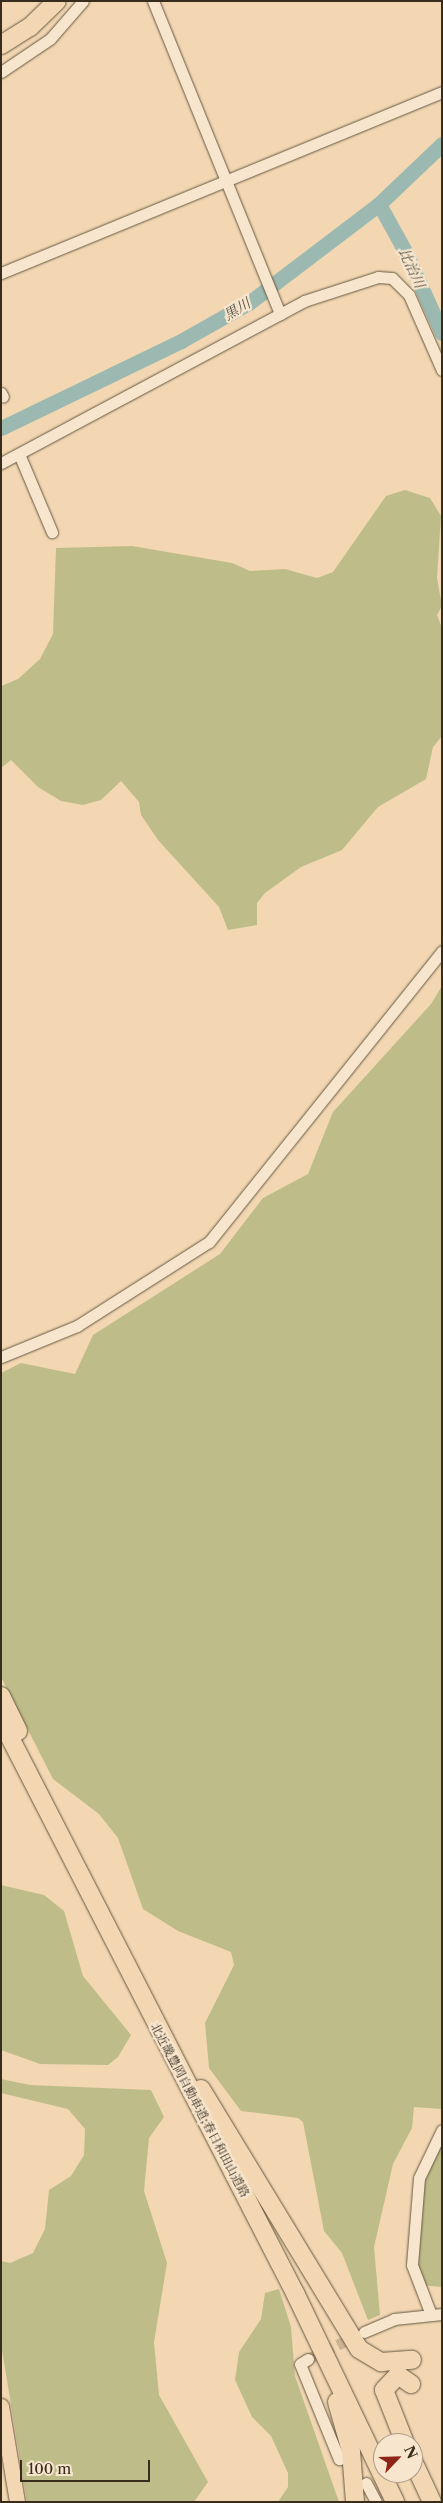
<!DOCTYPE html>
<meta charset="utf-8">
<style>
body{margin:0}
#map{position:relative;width:443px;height:2503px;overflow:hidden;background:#f2d7b2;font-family:"Libre Caslon Text","Noto Serif JP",serif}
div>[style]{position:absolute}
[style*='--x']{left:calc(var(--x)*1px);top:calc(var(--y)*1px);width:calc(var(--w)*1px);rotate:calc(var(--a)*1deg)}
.green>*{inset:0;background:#bebd89}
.river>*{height:15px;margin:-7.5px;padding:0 7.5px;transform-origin:7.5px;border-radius:7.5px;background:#9bb9b0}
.minor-tunnel>*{height:11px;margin-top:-5.5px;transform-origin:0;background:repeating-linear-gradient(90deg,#cdb594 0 11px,transparent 0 16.5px)}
.roads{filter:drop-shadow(0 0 1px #665842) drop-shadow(0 0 1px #665842)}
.minor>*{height:11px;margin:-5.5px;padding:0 5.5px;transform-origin:5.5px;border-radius:5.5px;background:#f7e5cd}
.major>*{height:15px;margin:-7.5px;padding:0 7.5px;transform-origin:7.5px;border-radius:7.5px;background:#f2d7b2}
.highway>*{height:18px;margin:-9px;padding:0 9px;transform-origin:9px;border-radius:9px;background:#f2d7b2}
span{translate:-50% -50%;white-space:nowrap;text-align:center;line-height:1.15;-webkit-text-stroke:4.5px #f7e5cd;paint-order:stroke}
.street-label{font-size:12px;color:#382d1d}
.water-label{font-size:14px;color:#515042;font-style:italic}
.frame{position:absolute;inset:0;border:2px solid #382d1d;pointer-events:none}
.north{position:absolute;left:373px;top:2433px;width:50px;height:50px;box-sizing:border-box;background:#f7e5cd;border:1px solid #ab9b87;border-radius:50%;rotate:66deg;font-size:14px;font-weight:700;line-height:20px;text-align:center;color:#382d1d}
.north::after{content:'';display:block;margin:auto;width:18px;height:22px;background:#8f2418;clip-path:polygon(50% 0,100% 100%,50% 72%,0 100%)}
.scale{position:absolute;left:20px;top:2460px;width:130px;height:22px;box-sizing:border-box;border:2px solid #382d1d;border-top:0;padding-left:6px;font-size:15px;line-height:18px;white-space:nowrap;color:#382d1d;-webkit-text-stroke:4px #f7e5cd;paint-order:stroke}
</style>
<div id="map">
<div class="green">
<div style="clip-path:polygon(405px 490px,430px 498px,441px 516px,437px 578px,442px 606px,437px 615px,442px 628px,442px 736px,433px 747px,426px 779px,378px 807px,342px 850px,301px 867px,265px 893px,257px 903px,257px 925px,228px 930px,219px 907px,158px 840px,141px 815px,139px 802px,121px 781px,101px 800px,83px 805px,61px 801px,38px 787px,11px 760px,1px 768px,1px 686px,18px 679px,40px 659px,53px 634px,56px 548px,132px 546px,232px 563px,250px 571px,285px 569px,317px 578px,333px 572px,386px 496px)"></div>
<div style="clip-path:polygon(442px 986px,442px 2109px,414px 2107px,412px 2128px,393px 2164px,374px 2247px,380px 2315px,368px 2320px,342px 2253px,324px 2231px,303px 2122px,298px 2118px,241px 2111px,209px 2068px,205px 2023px,234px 1965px,231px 1952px,178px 1931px,143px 1909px,118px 1838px,99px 1814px,53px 1779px,1px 1677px,1px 1373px,21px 1363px,75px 1374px,93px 1335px,220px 1254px,263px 1198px,308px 1174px,333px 1112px,431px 1004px)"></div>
<div style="clip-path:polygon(1px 1885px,44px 1895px,64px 1911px,83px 1976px,131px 2035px,118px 2057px,108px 2065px,40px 2064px,1px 2050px)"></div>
<div style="clip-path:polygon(1px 2079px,30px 2085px,151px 2090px,164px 2117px,149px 2138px,144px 2191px,167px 2263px,154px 2342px,159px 2395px,208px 2482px,194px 2502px,27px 2502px,1px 2344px,1px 2261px,10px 2263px,33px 2253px,45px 2229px,49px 2190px,71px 2176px,84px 2155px,85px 2129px,68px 2109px,1px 2093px)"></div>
<div style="clip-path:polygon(442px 2135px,442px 2287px,420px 2285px,412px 2275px,415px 2199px)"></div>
<div style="clip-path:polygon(279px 2289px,291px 2327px,295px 2376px,339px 2502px,278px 2502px,288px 2487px,288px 2473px,271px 2436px,252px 2417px,235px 2380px,239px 2352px,261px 2319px,265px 2293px)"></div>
</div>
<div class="river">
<div style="--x:379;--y:204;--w:56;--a:61.1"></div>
<div style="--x:406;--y:253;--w:88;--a:65.8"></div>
<div style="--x:1;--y:428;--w:200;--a:-25.8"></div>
<div style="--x:181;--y:341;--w:79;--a:-29.5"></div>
<div style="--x:250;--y:302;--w:162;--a:-37.2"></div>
<div style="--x:379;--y:204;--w:87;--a:-43.6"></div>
</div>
<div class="minor-tunnel">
<div style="--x:308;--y:2359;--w:55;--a:-25.6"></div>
</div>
<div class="roads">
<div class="minor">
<div style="--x:153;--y:1;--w:338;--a:67.9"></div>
<div style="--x:1;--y:72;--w:59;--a:-34"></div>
<div style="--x:50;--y:39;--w:50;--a:-49"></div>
<div style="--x:1;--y:273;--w:477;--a:-22.3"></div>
<div style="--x:1;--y:393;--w:4;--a:63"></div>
<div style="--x:19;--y:454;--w:85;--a:67.1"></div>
<div style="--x:1;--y:463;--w:344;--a:-28.1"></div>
<div style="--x:304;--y:301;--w:78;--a:-18"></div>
<div style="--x:378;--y:277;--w:14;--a:4"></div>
<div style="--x:392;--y:278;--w:24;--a:45"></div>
<div style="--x:409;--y:295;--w:82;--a:66.3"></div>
<div style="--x:1;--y:1357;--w:82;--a:-22.2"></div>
<div style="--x:77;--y:1326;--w:156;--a:-32.5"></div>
<div style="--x:209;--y:1242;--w:373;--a:-51.3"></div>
<div style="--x:430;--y:2312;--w:50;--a:-111"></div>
<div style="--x:412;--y:2265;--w:87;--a:-85.4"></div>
<div style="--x:419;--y:2178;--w:53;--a:-64.4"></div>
<div style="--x:364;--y:2332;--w:33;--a:-23"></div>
<div style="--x:394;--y:2319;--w:48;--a:-5.9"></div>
<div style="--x:308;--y:2359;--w:9;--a:148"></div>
<div style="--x:300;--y:2364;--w:103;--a:67.7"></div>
<div style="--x:366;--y:2483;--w:21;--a:62"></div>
</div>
<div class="major">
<div style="--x:1;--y:2406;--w:97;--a:80.5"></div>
</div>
<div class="highway">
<div style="--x:1;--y:45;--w:34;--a:-32"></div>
<div style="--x:30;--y:27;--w:37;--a:-44"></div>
<div style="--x:1;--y:1696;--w:39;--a:64"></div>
<div style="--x:1;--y:1720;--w:644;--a:62.84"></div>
<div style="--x:295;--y:2293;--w:232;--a:64.4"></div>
<div style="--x:201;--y:2089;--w:304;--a:58.7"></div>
<div style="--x:359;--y:2349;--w:26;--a:31"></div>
<div style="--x:381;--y:2362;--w:31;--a:-4"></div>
<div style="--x:337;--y:2402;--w:51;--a:74.1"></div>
<div style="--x:351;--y:2451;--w:51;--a:85.5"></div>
<div style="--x:405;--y:2443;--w:57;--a:-111.6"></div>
<div style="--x:384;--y:2390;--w:21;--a:-47"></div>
<div style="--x:398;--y:2375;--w:16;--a:35"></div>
<div style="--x:413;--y:2461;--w:45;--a:65.1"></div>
</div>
</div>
<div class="street-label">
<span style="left:200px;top:2110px;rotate:62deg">北近畿豊岡自動車道;春日和田山道路</span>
</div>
<div class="water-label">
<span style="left:412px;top:268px;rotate:65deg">比治川</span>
<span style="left:237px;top:309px;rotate:-31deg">黒川</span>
</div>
<div class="frame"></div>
<div class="north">N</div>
<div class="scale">100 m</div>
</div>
